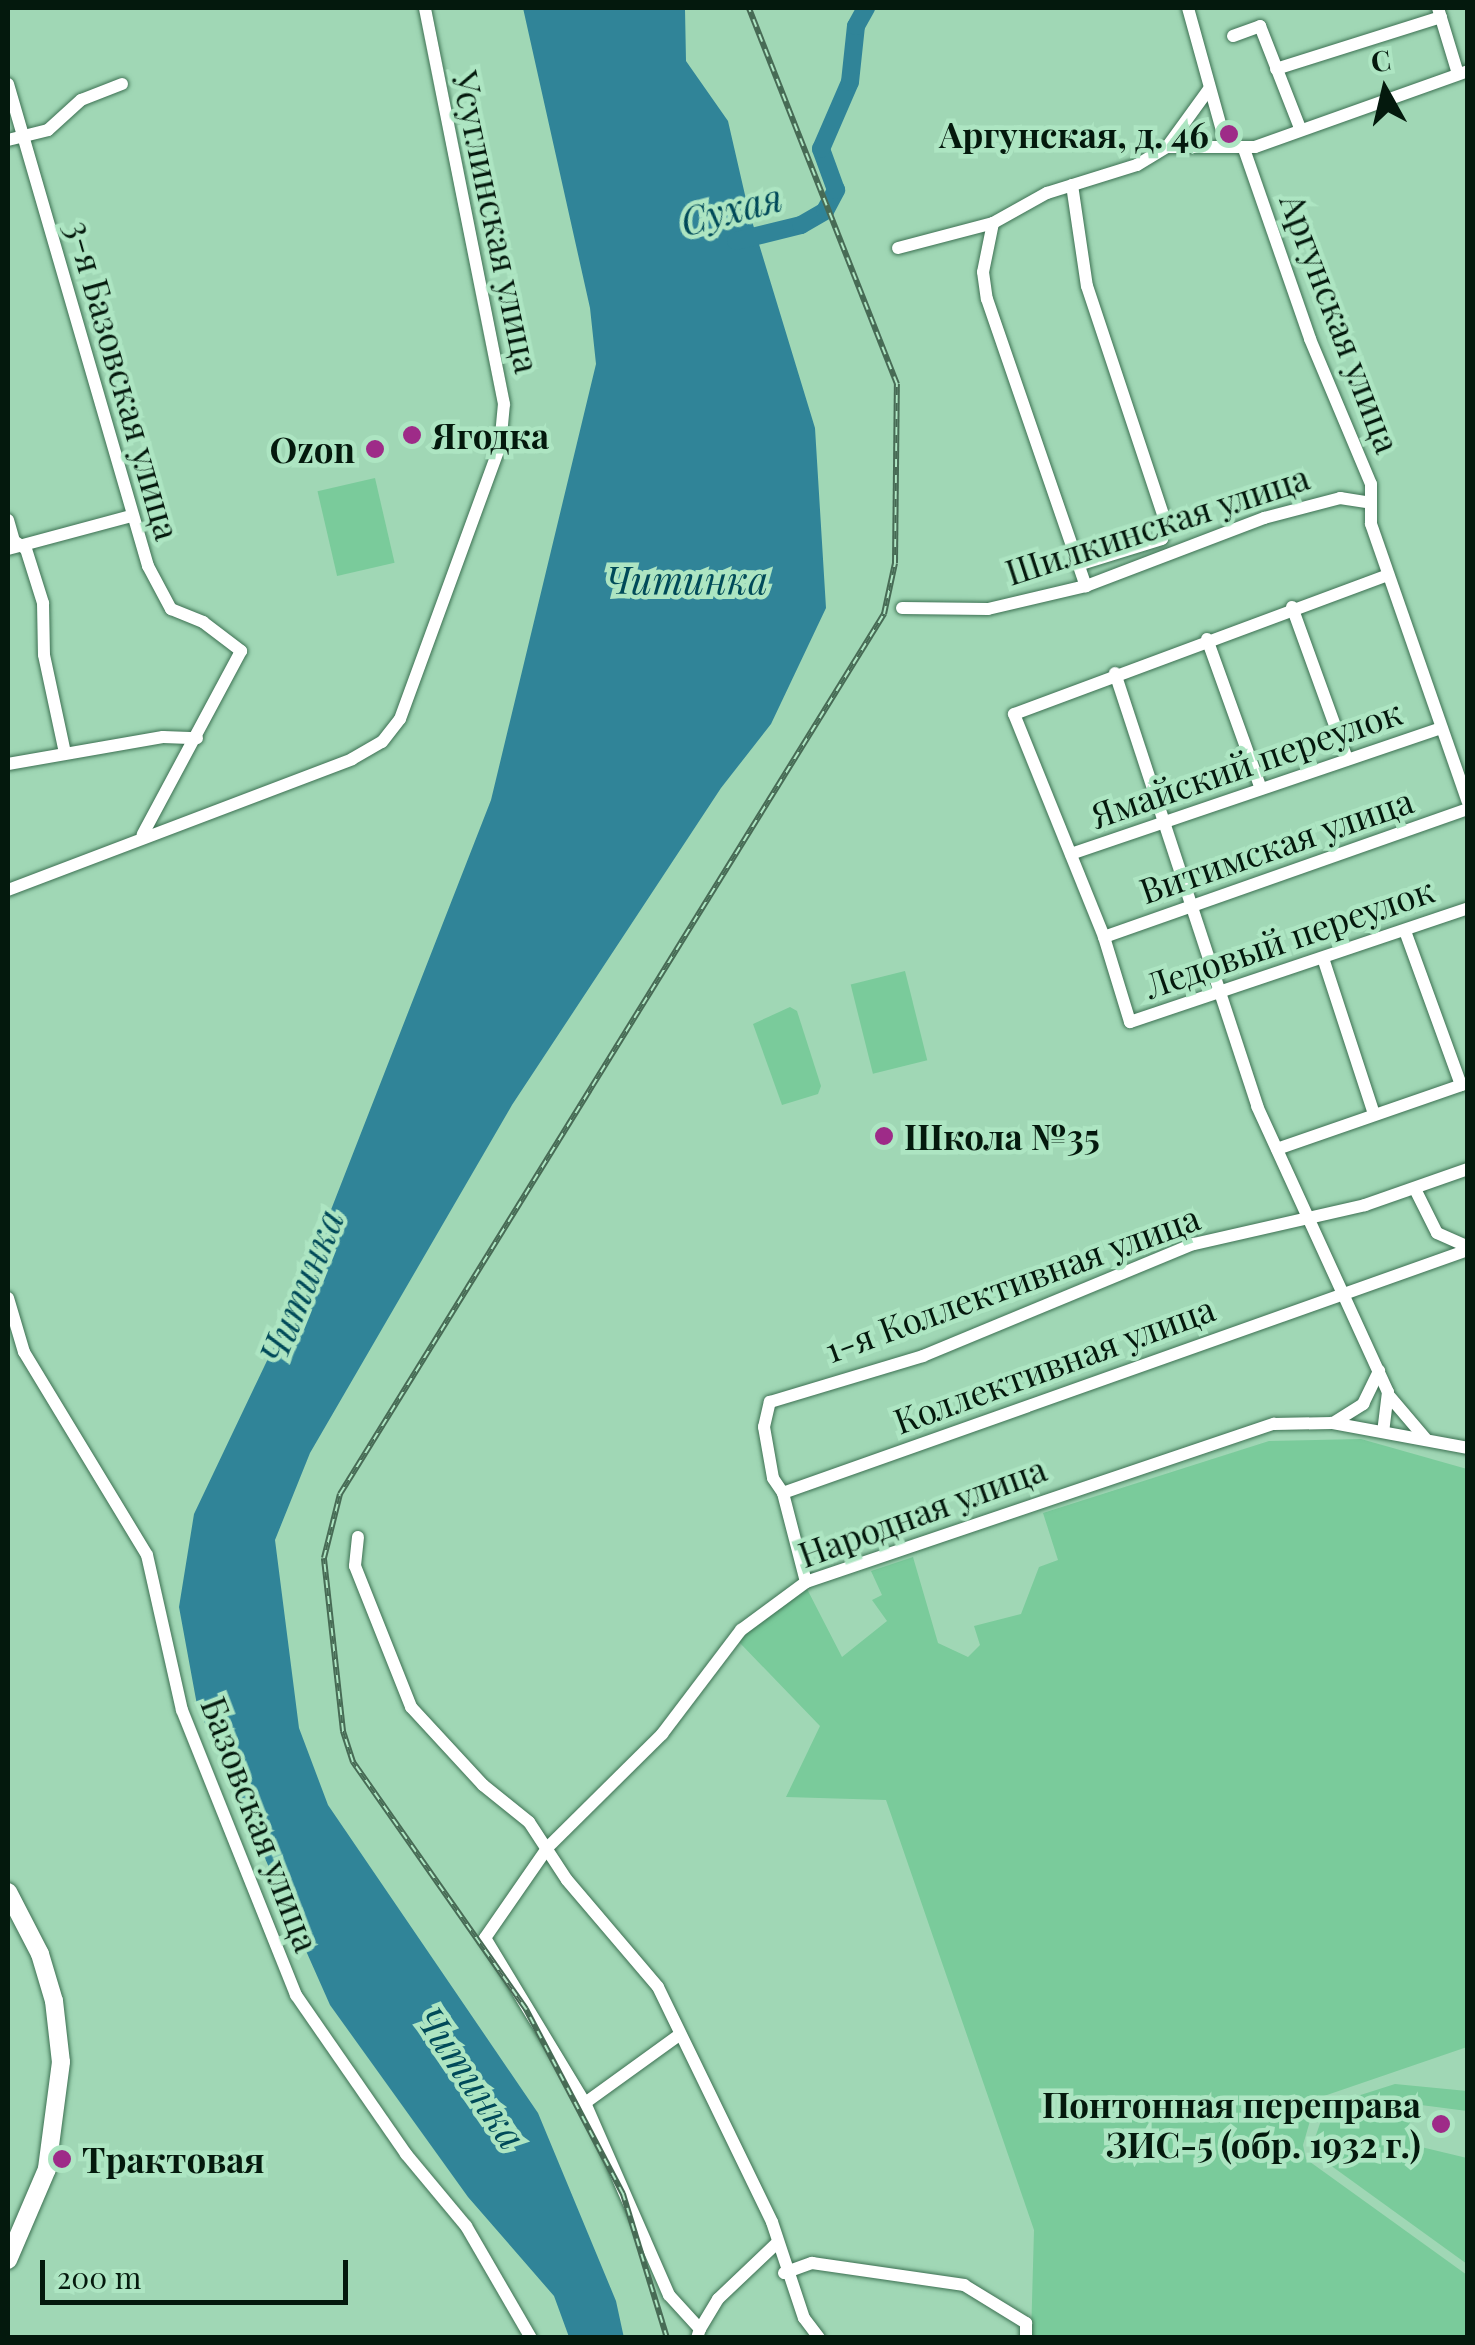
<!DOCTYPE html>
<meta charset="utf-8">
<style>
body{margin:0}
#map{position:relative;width:1475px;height:2345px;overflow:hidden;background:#a0d7b5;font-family:"Playfair Display",serif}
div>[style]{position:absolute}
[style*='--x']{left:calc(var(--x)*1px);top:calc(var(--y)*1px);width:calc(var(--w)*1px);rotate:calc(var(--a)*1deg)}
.green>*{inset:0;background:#7acb9b;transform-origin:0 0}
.water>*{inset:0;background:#308498}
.river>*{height:18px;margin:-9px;padding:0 9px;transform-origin:9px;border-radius:9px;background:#308498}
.roads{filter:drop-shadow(0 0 2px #3d7153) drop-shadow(0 0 2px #3d7153)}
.street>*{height:12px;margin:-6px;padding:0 6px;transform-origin:6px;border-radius:6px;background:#fff}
.secondary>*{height:18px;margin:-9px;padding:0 9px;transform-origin:9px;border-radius:9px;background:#fff}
.rail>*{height:6px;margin-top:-3px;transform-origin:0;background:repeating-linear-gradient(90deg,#ade5c2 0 8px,#476b55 0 16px);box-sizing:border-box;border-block:2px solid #476b55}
.dots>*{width:28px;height:28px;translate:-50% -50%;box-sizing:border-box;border:5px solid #ade5c2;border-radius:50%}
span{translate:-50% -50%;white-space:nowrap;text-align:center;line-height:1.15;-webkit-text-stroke:9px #ade5c2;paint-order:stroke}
.poi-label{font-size:35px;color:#04190d;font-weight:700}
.right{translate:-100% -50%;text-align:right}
.left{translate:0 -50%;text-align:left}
.street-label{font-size:35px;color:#04190d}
.water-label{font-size:38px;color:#004a59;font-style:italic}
.frame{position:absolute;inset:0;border:10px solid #04190d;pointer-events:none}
.north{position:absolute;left:1335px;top:40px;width:100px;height:100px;-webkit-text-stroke:8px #ade5c2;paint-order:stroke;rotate:352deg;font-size:28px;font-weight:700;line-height:40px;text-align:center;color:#04190d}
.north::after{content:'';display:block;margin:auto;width:35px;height:45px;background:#04190d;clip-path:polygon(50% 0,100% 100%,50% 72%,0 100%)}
.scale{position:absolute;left:40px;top:2260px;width:308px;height:45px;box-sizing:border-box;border:5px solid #04190d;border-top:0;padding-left:12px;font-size:30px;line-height:35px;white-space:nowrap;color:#04190d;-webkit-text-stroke:8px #ade5c2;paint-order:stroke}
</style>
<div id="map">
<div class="green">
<div style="left:375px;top:478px;width:87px;height:59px;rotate:77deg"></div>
<div style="left:905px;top:971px;width:92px;height:56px;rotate:76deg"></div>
<div style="clip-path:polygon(790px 1007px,797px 1011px,821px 1086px,818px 1094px,782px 1105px,753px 1024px)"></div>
<div style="clip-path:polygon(1361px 1439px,1467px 1469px,1467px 2047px,1324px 2096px,1314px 2107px,1303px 2145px,1306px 2159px,1467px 2275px,1467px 2337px,1031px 2337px,1034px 2230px,886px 1800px,786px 1797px,820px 1726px,739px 1642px,774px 1604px,806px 1587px,842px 1657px,887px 1621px,872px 1600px,882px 1595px,871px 1571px,913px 1557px,938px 1643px,968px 1657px,980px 1645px,974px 1626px,1021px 1614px,1039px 1567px,1058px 1560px,1043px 1513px,1269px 1441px)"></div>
<div style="clip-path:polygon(1395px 2084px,1467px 2091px,1467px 2111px,1421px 2105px,1406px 2129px,1417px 2146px,1467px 2158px,1467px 2264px,1319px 2157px,1315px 2138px,1326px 2106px)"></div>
</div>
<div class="water">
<div style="clip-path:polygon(523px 8px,685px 9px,686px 61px,728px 121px,748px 208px,815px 428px,826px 608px,771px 724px,721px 788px,512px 1105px,310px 1453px,275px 1540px,299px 1728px,328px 1805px,538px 2113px,616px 2301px,624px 2338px,569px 2337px,554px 2296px,468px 2197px,330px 2005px,197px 1705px,179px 1607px,194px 1514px,295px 1302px,491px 800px,596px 364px,590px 308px)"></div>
</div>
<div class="river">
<div style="--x:736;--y:241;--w:67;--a:-13.8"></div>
<div style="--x:801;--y:225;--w:28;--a:-30"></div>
<div style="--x:825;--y:211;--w:24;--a:-62"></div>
<div style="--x:836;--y:190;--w:44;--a:-110.1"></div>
<div style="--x:821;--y:149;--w:73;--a:-66.6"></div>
<div style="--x:850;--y:82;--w:56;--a:-83.9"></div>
<div style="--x:856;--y:26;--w:21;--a:-61"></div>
</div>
<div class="roads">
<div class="street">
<div style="--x:1188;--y:8;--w:142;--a:74.5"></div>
<div style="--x:1438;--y:8;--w:69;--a:73.1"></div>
<div style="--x:1233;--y:36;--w:29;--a:-20"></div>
<div style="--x:1260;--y:26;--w:110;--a:68.6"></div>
<div style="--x:1276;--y:69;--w:173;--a:-17.5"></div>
<div style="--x:8;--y:84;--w:502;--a:73.8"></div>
<div style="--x:148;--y:566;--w:49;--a:61.9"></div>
<div style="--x:171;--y:609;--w:35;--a:22"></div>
<div style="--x:203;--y:622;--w:48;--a:37.3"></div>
<div style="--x:241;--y:651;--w:208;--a:118.2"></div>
<div style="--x:8;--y:140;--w:41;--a:-14"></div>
<div style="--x:48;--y:130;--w:45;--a:-42.3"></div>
<div style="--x:81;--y:100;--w:44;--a:-21.3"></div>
<div style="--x:1167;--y:147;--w:72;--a:-54.1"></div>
<div style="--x:1244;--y:149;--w:201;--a:70.8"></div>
<div style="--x:1310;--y:339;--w:157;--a:67.2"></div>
<div style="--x:1371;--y:484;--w:40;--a:90"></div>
<div style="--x:1371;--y:524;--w:294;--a:70.8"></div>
<div style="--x:1072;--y:185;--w:102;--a:81.6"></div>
<div style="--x:1087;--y:286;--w:247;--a:71.6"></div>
<div style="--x:1165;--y:520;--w:19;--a:99"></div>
<div style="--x:1162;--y:539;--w:88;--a:162.8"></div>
<div style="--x:993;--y:223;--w:50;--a:101.5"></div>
<div style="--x:983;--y:272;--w:27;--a:82"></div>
<div style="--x:987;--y:299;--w:304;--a:71"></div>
<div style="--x:898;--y:248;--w:98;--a:-14.7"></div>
<div style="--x:993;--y:223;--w:62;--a:-29.1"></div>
<div style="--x:1047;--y:193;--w:94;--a:-17.3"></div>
<div style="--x:1137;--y:165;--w:35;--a:-31"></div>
<div style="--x:1167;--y:147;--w:88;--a:0"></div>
<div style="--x:1255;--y:147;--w:226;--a:-19.6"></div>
<div style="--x:8;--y:520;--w:22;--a:74"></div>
<div style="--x:14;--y:541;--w:14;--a:34"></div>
<div style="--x:26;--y:549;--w:57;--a:72.5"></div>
<div style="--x:43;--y:603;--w:52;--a:88.9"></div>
<div style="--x:44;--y:655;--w:100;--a:77.9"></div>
<div style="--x:8;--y:549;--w:127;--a:-15"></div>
<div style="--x:1388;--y:575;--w:399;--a:159.6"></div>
<div style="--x:1014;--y:714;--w:240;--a:68"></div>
<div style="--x:1104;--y:937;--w:89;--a:73"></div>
<div style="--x:1130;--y:1022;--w:357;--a:-18.6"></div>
<div style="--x:1292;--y:607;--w:162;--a:70.1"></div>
<div style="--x:902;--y:608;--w:86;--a:0.7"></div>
<div style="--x:988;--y:609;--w:101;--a:-13.2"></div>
<div style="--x:1086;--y:586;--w:191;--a:-20.9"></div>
<div style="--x:1264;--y:518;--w:79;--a:-14.7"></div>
<div style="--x:1340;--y:498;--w:30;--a:9"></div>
<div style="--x:1207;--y:639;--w:159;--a:70.2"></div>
<div style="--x:1115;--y:673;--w:456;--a:71.8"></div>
<div style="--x:1257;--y:1106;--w:315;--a:65.4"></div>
<div style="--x:1388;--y:1392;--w:39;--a:97"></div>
<div style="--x:8;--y:764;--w:157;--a:-9.9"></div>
<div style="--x:163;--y:737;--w:34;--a:2"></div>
<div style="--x:1071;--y:854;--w:391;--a:-18.8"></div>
<div style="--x:8;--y:890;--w:368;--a:-20.8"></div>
<div style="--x:352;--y:759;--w:34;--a:-30"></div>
<div style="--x:382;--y:742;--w:29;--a:-52"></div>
<div style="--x:400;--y:719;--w:291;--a:-69.9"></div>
<div style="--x:500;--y:446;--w:42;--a:-84.6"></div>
<div style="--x:504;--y:404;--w:404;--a:-101.3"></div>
<div style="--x:1405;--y:931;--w:164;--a:70"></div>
<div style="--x:1104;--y:937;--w:386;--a:-19.4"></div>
<div style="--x:1323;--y:958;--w:164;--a:71.9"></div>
<div style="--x:1277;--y:1149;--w:202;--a:-19.1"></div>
<div style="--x:1415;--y:1189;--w:49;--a:63.4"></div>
<div style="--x:1437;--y:1233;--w:34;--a:24"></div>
<div style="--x:8;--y:1298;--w:56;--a:73.5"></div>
<div style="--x:24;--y:1352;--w:237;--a:58.8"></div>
<div style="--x:147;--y:1555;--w:159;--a:77.3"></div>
<div style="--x:182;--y:1710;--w:307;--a:68.2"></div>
<div style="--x:296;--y:1995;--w:193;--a:55.3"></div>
<div style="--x:406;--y:2154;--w:94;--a:50.2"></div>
<div style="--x:466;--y:2226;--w:129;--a:59.9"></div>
<div style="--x:1390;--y:1397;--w:54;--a:49.5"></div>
<div style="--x:1333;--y:1423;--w:36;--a:-32"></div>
<div style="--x:1363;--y:1404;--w:37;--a:-64"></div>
<div style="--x:783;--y:1493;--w:727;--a:-19.53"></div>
<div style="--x:358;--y:1537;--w:29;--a:96"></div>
<div style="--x:355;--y:1566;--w:152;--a:68.3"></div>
<div style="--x:411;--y:1707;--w:106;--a:47.3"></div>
<div style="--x:483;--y:1785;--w:59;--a:38.8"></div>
<div style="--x:529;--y:1822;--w:69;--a:56.8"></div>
<div style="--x:567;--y:1880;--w:140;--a:49.6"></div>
<div style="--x:658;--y:1987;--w:261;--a:64.1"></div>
<div style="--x:772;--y:2222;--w:101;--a:71.6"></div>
<div style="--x:804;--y:2318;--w:25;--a:53"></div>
<div style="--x:806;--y:1582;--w:92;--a:-104.5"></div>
<div style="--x:783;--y:1493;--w:18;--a:-124"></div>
<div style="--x:773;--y:1478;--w:52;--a:-100"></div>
<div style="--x:764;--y:1427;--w:26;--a:-77"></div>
<div style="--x:770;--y:1402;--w:160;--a:-16.7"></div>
<div style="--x:923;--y:1356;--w:293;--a:-22.5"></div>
<div style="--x:1194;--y:1244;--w:175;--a:-12.8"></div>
<div style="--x:1365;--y:1205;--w:109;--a:-19.3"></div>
<div style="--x:585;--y:2103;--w:115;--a:-35.8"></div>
<div style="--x:784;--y:2273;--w:30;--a:-20"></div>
<div style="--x:812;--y:2263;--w:154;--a:8.2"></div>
<div style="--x:964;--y:2285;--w:73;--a:31.5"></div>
<div style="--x:1026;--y:2323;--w:15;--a:90"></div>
<div style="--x:700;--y:2329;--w:35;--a:-59"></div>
<div style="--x:718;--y:2299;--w:80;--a:-43.5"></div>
<div style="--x:697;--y:2338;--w:9;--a:-72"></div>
<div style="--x:700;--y:2329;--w:46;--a:-132.4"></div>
<div style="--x:669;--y:2295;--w:210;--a:-113.6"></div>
<div style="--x:585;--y:2103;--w:193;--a:-121.2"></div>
<div style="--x:485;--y:1938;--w:111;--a:-55.3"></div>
<div style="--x:548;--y:1847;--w:161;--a:-44.7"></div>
<div style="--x:662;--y:1734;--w:131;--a:-52.8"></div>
<div style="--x:741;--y:1630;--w:81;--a:-36.4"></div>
<div style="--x:806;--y:1582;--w:494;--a:-18.7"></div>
<div style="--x:1274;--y:1424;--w:58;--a:-1"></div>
<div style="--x:1332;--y:1423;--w:138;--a:10.4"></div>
</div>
<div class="secondary">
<div style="--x:8;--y:1892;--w:70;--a:62.7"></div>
<div style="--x:40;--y:1954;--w:49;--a:73.4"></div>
<div style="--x:54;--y:2001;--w:61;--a:83.5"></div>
<div style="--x:61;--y:2062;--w:108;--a:97.5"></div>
<div style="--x:47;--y:2169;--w:99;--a:113.2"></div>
</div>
</div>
<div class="rail">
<div style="--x:667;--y:2338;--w:151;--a:-107"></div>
<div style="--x:623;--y:2194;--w:209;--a:-117.7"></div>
<div style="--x:526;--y:2009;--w:302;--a:-125"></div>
<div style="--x:353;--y:1762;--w:33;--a:-108"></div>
<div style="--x:343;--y:1731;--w:174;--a:-96.3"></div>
<div style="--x:324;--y:1558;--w:66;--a:-76"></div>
<div style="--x:340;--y:1494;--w:1035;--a:-58.28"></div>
<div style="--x:884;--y:614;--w:52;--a:-77.8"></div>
<div style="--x:895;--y:563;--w:179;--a:-89.4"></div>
<div style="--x:897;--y:384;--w:404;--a:-111.5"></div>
</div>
<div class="dots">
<div style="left:1229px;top:134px;background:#9e2b88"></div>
<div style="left:412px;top:435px;background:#9e2b88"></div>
<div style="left:375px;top:449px;background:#9e2b88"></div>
<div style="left:884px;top:1136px;background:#9e2b88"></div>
<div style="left:1441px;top:2124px;background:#9e2b88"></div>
<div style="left:62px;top:2159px;background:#9e2b88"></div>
</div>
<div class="poi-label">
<span class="right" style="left:1209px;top:134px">Аргунская, д. 46</span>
<span class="left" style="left:432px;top:435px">Ягодка</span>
<span class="right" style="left:355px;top:449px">Ozon</span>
<span class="left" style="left:904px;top:1136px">Школа №35</span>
<span class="right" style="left:1421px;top:2124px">Понтонная переправа<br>ЗИС-5 (обр. 1932 г.)</span>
<span class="left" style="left:82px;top:2159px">Трактовая</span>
</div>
<div class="street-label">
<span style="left:497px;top:222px;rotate:78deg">Усуглинская улица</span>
<span style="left:1341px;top:323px;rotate:69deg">Аргунская улица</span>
<span style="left:124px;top:380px;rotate:74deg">3-я Базовская улица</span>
<span style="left:1157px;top:524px;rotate:-18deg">Шилкинская улица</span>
<span style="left:1246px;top:763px;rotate:-19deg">Ямайский переулок</span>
<span style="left:1276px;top:845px;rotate:-19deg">Витимская улица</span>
<span style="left:1289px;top:937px;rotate:-19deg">Ледовый переулок</span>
<span style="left:1012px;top:1283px;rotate:-20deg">1-я Коллективная улица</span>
<span style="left:1054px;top:1364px;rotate:-20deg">Коллективная улица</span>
<span style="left:922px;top:1511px;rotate:-20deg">Народная улица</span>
<span style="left:261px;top:1824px;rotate:69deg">Базовская улица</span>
</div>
<div class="water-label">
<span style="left:731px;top:208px;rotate:-15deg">Сухая</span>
<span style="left:687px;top:579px">Читинка</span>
<span style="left:300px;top:1286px;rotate:-68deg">Читинка</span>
<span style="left:472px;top:2077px;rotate:56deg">Читинка</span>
</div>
<div class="frame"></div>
<div class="north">С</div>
<div class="scale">200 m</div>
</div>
